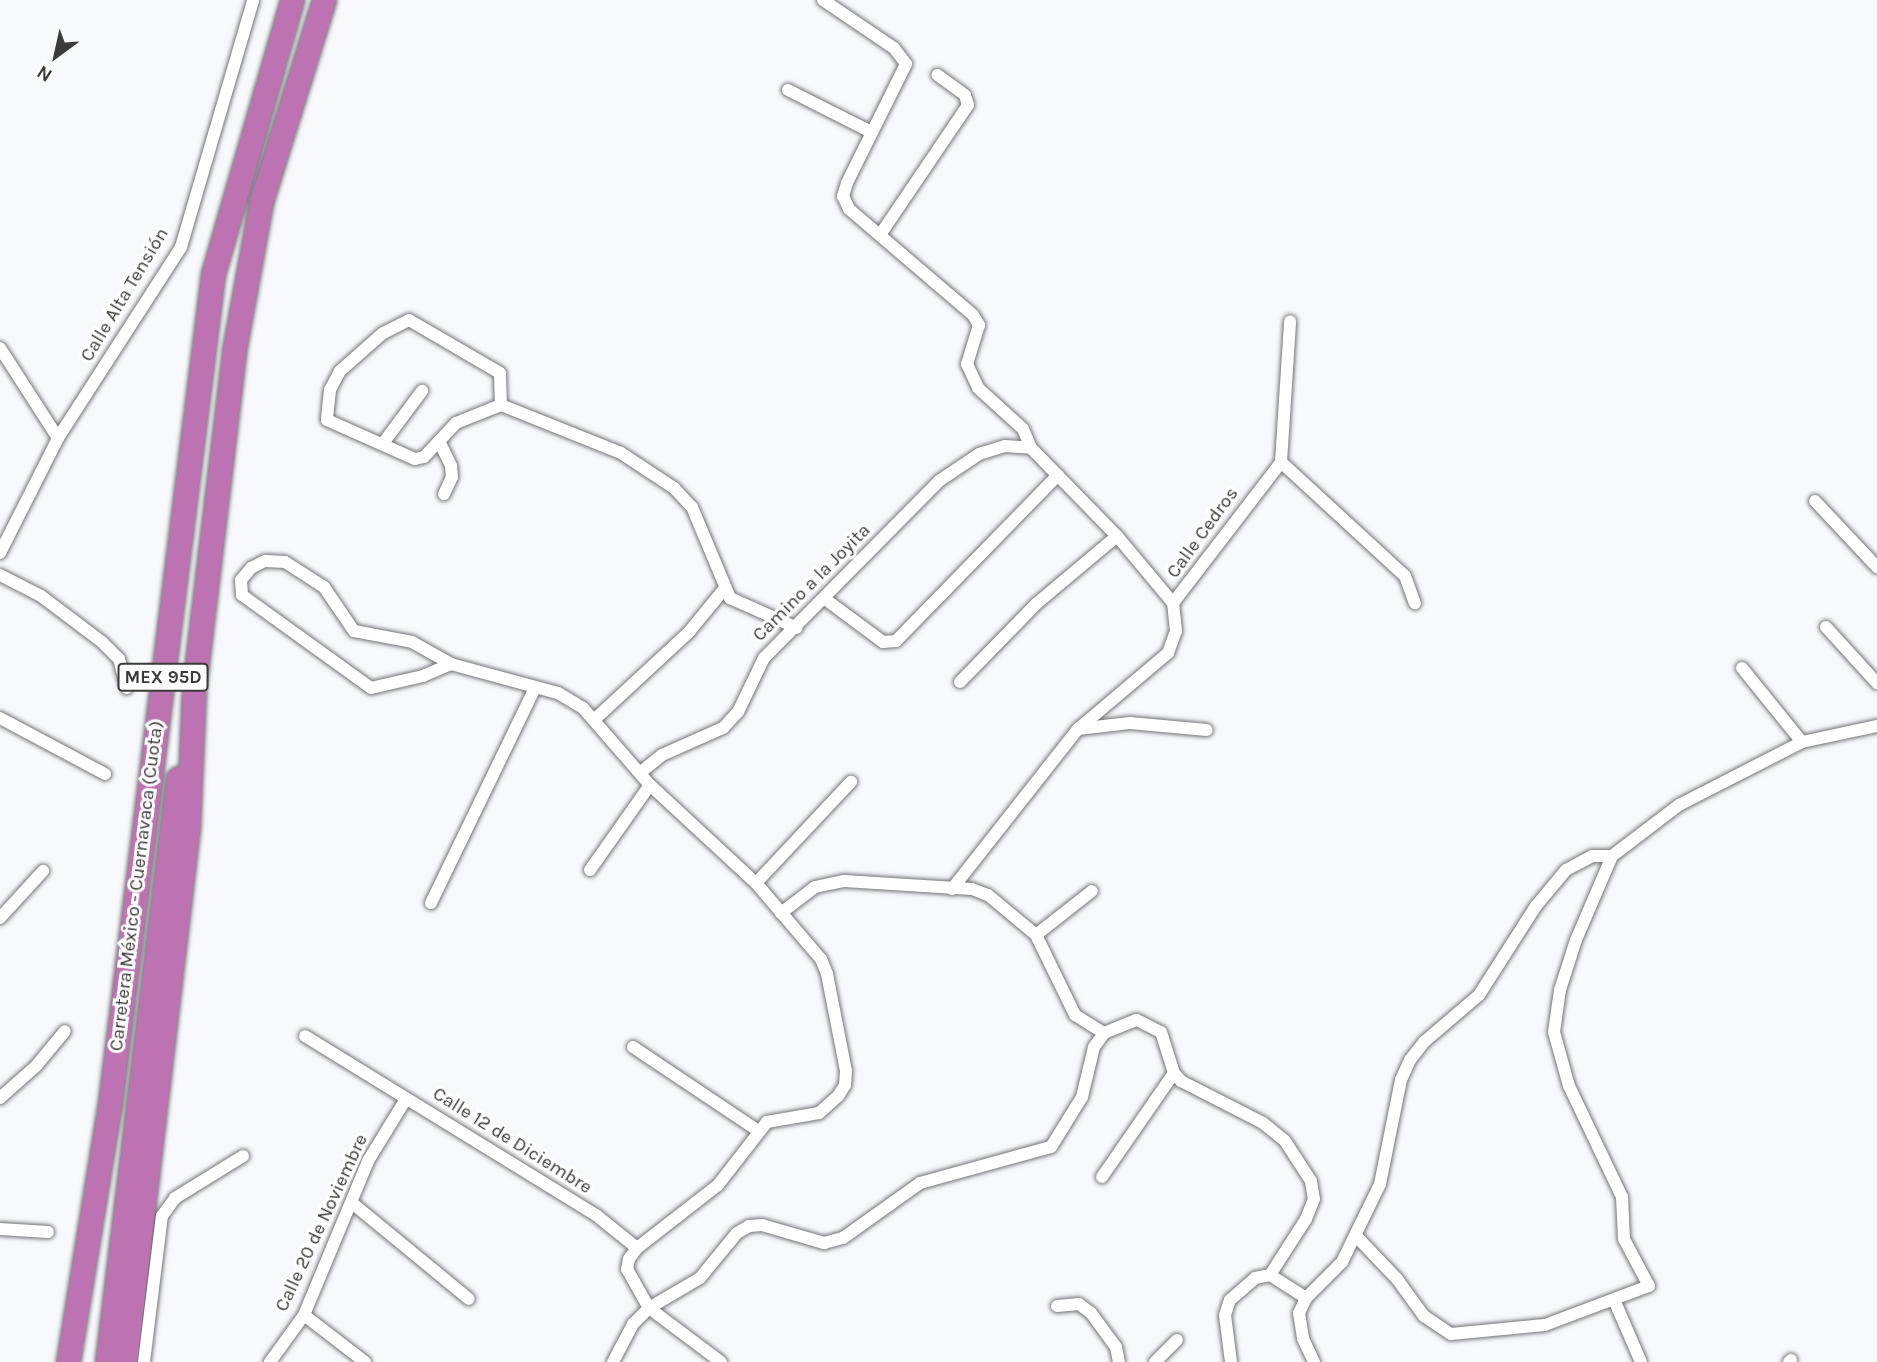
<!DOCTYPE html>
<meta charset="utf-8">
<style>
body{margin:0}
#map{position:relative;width:1877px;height:1362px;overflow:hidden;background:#f8f9fc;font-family:Karla,sans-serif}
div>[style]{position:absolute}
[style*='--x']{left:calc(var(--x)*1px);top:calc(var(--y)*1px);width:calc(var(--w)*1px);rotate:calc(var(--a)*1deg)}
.roads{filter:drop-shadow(0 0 2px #747477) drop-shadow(0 0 2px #747477)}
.minor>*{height:12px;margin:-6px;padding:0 6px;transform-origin:6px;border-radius:6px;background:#fff}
.motorway>*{height:23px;margin:-11.5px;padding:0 11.5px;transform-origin:11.5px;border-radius:11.5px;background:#bd72b1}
span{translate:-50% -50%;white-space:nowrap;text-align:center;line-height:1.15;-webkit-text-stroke:6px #fff;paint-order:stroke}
.shield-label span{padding:2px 5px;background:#fff;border:2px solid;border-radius:5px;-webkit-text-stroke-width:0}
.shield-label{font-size:18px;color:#3a3a3b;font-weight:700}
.street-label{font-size:19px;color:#3a3a3b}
.north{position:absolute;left:21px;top:21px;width:70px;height:70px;-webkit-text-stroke:5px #fff;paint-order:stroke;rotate:213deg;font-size:19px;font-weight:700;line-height:28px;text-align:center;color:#3a3a3b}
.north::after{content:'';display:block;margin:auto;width:24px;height:32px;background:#3a3a3b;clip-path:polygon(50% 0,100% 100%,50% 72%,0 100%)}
</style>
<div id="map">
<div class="roads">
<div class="minor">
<div style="--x:823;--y:0;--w:86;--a:34.1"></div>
<div style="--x:894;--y:48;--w:20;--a:53"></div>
<div style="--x:906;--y:64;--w:133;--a:116.4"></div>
<div style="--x:847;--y:183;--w:14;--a:107"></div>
<div style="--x:843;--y:196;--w:14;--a:65"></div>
<div style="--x:849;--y:209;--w:163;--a:40.5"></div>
<div style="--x:973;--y:315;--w:12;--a:59"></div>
<div style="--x:979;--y:325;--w:41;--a:107.1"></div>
<div style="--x:967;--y:364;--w:26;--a:65"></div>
<div style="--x:978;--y:388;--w:61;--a:42.3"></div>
<div style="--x:1023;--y:429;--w:21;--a:67"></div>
<div style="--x:1031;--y:448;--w:123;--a:45.7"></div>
<div style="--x:1117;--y:536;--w:87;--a:50.1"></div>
<div style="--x:788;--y:90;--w:93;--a:26.8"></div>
<div style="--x:880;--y:235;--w:157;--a:-55.9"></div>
<div style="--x:968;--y:105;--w:10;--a:-107"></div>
<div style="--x:965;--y:95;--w:34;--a:-144"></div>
<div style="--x:0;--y:348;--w:107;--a:57.2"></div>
<div style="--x:501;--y:405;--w:32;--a:-92"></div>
<div style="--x:500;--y:373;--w:105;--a:-149.8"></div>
<div style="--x:409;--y:320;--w:29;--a:153"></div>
<div style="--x:383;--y:333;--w:57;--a:138.5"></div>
<div style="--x:340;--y:371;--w:21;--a:118"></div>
<div style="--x:330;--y:390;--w:30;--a:96"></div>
<div style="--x:327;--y:420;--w:96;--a:23.9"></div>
<div style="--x:415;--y:459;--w:9;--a:-13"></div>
<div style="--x:424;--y:457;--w:47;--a:-46.7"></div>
<div style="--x:456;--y:423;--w:48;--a:-21.8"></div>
<div style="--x:501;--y:405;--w:129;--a:21.8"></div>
<div style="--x:621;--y:453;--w:64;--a:33.4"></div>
<div style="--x:674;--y:488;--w:26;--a:47"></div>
<div style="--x:692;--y:507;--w:99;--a:67.3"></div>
<div style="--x:730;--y:598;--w:73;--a:24.1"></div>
<div style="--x:439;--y:441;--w:28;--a:64"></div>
<div style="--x:451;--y:466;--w:11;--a:85"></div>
<div style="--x:452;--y:477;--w:19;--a:115"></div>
<div style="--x:384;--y:442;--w:64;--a:-53.3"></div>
<div style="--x:1281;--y:462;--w:168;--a:42.6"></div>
<div style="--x:1405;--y:576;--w:29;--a:70"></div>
<div style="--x:1815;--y:501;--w:91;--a:46.8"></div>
<div style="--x:0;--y:553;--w:129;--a:-63.2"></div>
<div style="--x:58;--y:438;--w:227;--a:-57.2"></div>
<div style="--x:181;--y:247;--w:257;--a:-73.7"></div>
<div style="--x:0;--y:575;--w:46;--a:27.1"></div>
<div style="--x:41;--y:596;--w:76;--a:37"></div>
<div style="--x:102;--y:642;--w:24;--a:45"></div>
<div style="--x:119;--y:659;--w:30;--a:75"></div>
<div style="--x:825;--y:599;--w:72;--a:36.6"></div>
<div style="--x:883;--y:642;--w:13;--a:-4"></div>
<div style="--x:896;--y:641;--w:232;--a:-45.7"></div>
<div style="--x:1173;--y:603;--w:178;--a:-52.5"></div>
<div style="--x:1281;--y:462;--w:141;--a:-86.3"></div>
<div style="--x:1826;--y:627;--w:76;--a:47.7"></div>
<div style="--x:451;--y:664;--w:30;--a:157"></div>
<div style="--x:423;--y:676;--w:53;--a:167"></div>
<div style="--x:371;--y:688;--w:159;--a:-144.2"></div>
<div style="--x:242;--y:595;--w:15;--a:-94"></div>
<div style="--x:241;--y:580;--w:16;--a:-50"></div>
<div style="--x:251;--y:568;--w:16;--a:-27"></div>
<div style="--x:265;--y:561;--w:20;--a:3"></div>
<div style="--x:285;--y:562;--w:46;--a:32.7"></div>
<div style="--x:324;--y:587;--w:53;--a:55.7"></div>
<div style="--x:354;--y:631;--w:59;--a:10.7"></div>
<div style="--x:412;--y:642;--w:45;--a:29.4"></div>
<div style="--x:451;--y:664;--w:111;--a:15.2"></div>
<div style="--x:558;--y:693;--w:29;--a:31"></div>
<div style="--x:583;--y:708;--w:102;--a:49"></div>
<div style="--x:650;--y:785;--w:144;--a:42.8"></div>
<div style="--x:756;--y:883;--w:100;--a:49.5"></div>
<div style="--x:821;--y:959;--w:16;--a:68"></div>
<div style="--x:827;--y:974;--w:99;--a:78.9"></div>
<div style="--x:846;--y:1071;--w:14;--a:94"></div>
<div style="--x:845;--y:1085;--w:13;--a:122"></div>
<div style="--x:838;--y:1096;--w:25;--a:138"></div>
<div style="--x:819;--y:1113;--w:53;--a:170.2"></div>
<div style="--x:767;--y:1122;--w:80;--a:127.9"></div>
<div style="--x:718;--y:1185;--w:103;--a:142.1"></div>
<div style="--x:637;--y:1248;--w:14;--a:126"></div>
<div style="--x:629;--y:1259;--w:10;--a:101"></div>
<div style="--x:627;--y:1269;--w:45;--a:60.6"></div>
<div style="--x:649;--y:1308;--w:90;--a:36.9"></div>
<div style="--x:1742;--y:668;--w:95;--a:51"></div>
<div style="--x:960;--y:682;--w:109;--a:-45.7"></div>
<div style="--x:1036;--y:604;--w:106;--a:-40"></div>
<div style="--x:0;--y:718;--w:119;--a:28.1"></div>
<div style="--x:594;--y:720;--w:129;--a:-42.8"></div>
<div style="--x:689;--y:632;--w:57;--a:-50.7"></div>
<div style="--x:1078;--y:729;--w:52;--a:-6.6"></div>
<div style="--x:1130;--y:723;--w:77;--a:5.2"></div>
<div style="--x:641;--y:772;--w:27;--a:-39"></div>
<div style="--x:662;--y:755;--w:67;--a:-23.9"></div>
<div style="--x:723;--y:728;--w:22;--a:-47"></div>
<div style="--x:738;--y:712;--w:60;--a:-64.3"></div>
<div style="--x:764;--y:658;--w:249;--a:-45.3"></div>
<div style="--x:939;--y:481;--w:48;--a:-34"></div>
<div style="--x:979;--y:454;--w:27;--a:-17"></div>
<div style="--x:1005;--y:446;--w:26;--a:4"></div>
<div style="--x:590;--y:870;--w:104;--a:-54.8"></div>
<div style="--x:756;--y:883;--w:139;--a:-46.8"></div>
<div style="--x:952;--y:889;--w:204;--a:-51.8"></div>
<div style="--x:1078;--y:729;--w:118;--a:-40.2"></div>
<div style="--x:1168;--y:653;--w:23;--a:-70"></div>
<div style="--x:1176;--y:631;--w:28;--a:-96"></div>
<div style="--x:431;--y:903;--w:239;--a:-64.2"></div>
<div style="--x:781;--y:913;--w:43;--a:-37.4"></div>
<div style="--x:815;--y:887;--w:30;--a:-12"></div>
<div style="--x:844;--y:881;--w:128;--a:3.6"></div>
<div style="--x:972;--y:889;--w:17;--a:21"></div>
<div style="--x:988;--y:895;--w:62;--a:39.8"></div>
<div style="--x:1036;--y:935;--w:89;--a:64"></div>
<div style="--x:1075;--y:1015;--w:34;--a:32"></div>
<div style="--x:0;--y:918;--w:64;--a:-47.5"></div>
<div style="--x:1036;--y:935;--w:71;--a:-38.2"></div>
<div style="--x:305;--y:1036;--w:342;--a:31.6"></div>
<div style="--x:596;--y:1215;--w:53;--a:38.8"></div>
<div style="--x:633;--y:1047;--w:149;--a:33.8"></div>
<div style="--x:0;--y:1098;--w:48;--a:-41.6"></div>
<div style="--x:36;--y:1066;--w:45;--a:-50.4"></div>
<div style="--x:1102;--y:1177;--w:126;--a:-55.3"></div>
<div style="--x:352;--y:1203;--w:151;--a:39.4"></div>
<div style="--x:0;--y:1229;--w:48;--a:3.6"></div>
<div style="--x:1357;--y:1237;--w:58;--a:46.4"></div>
<div style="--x:1397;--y:1279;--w:46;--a:53.9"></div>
<div style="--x:1424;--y:1316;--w:32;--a:34"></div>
<div style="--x:1451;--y:1334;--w:94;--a:-5.5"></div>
<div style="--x:1545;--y:1325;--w:111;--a:-20.6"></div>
<div style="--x:1649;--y:1286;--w:53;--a:-118"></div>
<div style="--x:1624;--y:1239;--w:42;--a:-92.7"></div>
<div style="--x:1622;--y:1197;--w:123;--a:-115.5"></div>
<div style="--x:1569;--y:1086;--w:56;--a:-105.5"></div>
<div style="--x:1554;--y:1032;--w:42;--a:-81.9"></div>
<div style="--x:1560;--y:990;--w:52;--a:-72.3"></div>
<div style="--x:1576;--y:940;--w:91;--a:-66.8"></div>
<div style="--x:1270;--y:1275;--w:43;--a:32.6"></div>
<div style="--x:1615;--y:1302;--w:65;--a:66.6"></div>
<div style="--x:1057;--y:1306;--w:22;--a:-5"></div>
<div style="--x:1079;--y:1304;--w:15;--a:37"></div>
<div style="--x:1091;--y:1313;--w:42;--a:53.7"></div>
<div style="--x:1116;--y:1347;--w:15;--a:79"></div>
<div style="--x:304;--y:1315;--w:77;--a:37.6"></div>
<div style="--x:144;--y:1362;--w:147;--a:-83"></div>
<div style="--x:162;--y:1216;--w:22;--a:-54"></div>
<div style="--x:175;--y:1198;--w:80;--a:-31.7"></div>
<div style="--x:270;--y:1362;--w:58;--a:-54.1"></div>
<div style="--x:304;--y:1315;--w:167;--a:-67.4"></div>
<div style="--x:368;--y:1161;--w:73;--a:-58.5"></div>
<div style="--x:613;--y:1362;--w:43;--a:-62.2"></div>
<div style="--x:633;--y:1324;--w:23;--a:-45"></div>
<div style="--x:649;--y:1308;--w:59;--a:-30.5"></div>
<div style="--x:700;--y:1278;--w:58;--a:-50.6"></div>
<div style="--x:737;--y:1233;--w:14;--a:-30"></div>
<div style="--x:749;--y:1226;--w:13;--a:-4"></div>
<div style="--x:762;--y:1225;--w:65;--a:16.2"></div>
<div style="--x:824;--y:1243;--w:20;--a:-15"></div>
<div style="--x:843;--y:1238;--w:95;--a:-35.5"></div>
<div style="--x:920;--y:1183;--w:136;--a:-15.4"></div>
<div style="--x:1051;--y:1147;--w:59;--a:-58.2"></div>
<div style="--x:1082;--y:1097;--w:51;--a:-76.5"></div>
<div style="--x:1094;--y:1047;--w:17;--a:-54"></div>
<div style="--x:1104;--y:1033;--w:35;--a:-22"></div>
<div style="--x:1137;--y:1020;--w:27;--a:27"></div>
<div style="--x:1161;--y:1032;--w:43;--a:72.4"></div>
<div style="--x:1174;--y:1073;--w:11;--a:49"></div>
<div style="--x:1181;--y:1081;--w:92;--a:27.1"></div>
<div style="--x:1263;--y:1123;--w:28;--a:39"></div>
<div style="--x:1285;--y:1141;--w:48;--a:57"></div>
<div style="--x:1311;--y:1181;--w:18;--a:81"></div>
<div style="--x:1314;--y:1199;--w:22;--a:112"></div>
<div style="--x:1306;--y:1219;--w:67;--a:122.7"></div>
<div style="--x:1155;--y:1362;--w:31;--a:-45"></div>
<div style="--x:1231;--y:1362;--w:47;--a:-97.3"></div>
<div style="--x:1225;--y:1315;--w:16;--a:-72"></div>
<div style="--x:1230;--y:1300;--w:33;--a:-41"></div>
<div style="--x:1255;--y:1278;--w:15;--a:-11"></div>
<div style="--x:1314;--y:1362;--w:26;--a:-115"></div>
<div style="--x:1303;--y:1338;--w:25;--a:-99"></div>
<div style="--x:1299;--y:1313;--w:17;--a:-65"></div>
<div style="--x:1306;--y:1298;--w:51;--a:-45"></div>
<div style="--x:1342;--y:1262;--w:87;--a:-64"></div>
<div style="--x:1380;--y:1184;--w:106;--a:-78.6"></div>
<div style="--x:1401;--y:1080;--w:22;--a:-66"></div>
<div style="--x:1410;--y:1060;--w:23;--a:-52"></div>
<div style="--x:1424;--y:1042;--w:72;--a:-40.5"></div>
<div style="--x:1479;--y:995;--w:106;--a:-57.4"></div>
<div style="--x:1536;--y:906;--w:47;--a:-50.2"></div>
<div style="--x:1566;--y:870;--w:30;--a:-28"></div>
<div style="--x:1592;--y:856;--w:20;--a:0"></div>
<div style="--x:1612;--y:856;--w:84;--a:-37.3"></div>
<div style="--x:1679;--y:805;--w:138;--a:-27.1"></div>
<div style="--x:1802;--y:742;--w:77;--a:-12"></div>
<div style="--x:1789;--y:1362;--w:3;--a:-45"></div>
</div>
<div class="motorway">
<div style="--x:68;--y:1362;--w:262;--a:-80.8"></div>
<div style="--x:110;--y:1103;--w:835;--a:-82.92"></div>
<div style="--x:213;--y:274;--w:285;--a:-73.9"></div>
<div style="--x:107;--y:1362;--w:588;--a:-83.07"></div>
<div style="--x:125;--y:1362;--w:539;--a:-83.28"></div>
<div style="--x:188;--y:827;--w:139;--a:-87.5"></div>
<div style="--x:194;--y:688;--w:339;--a:-83.2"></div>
<div style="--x:234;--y:351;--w:151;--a:-79.7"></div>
<div style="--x:261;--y:202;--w:212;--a:-72.7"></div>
</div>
</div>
<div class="shield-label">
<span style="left:163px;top:677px">MEX 95D</span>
</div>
<div class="street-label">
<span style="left:125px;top:295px;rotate:-59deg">Calle Alta Tensión</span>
<span style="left:1203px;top:533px;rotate:-54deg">Calle Cedros</span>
<span style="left:812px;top:583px;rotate:-45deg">Camino a la Joyita</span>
<span style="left:137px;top:886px;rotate:-83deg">Carretera México - Cuernavaca (Cuota)</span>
<span style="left:512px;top:1141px;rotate:32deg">Calle 12 de Diciembre</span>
<span style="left:322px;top:1223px;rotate:-65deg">Calle 20 de Noviembre</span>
</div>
<div class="north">N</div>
</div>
